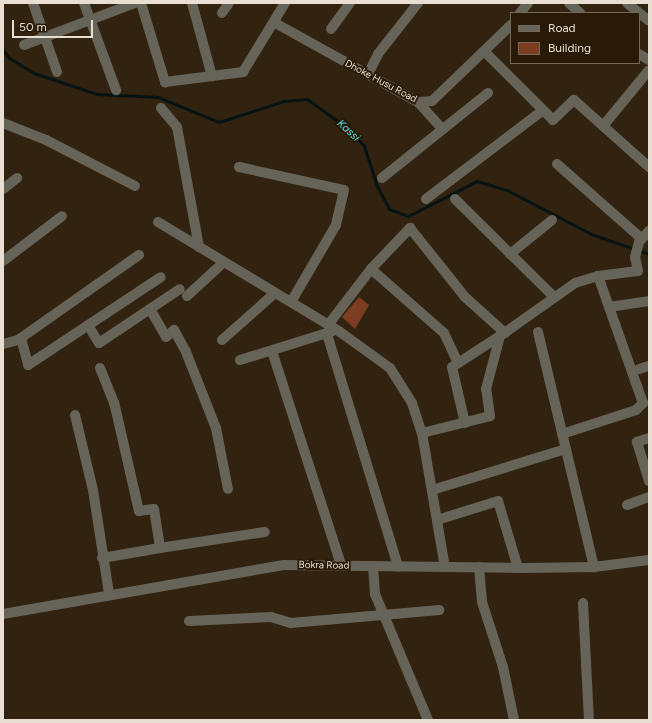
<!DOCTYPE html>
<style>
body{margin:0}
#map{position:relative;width:652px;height:723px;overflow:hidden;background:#322310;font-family:Figtree,sans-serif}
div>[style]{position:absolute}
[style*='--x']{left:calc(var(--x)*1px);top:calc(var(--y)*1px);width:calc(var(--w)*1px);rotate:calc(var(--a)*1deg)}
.stream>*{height:3px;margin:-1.5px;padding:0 1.5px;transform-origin:1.5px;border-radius:1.5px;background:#061313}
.building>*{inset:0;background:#7c3d21}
.minor>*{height:10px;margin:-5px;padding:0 5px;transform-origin:5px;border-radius:5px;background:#666459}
span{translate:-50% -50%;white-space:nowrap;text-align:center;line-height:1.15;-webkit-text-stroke:4px #281a07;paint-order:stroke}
.street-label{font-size:10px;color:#e8ded2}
.water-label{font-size:11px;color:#52eaf3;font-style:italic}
.frame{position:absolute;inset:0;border:4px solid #e8ded2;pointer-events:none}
.legend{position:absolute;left:510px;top:12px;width:130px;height:52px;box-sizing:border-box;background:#281a07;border:1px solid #756858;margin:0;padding:5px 7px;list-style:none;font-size:12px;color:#e8ded2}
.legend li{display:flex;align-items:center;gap:8px;height:20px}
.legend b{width:20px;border:1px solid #756858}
.scale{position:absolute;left:12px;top:20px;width:81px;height:18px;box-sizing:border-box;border:2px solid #e8ded2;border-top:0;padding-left:5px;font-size:12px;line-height:14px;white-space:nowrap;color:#e8ded2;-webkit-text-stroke:3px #281a07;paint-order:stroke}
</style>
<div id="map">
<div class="stream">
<div style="--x:3;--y:50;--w:10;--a:53"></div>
<div style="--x:9;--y:58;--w:29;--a:31"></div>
<div style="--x:34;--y:73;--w:66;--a:18.4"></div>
<div style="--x:97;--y:94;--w:61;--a:2.8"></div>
<div style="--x:158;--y:97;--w:66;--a:22.3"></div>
<div style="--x:219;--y:122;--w:68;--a:-17.9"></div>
<div style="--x:284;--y:101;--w:23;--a:-5"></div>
<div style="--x:307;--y:99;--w:53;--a:35.8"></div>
<div style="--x:350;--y:130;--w:21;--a:49"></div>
<div style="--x:364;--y:146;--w:42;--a:72"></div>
<div style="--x:377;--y:186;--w:26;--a:62"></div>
<div style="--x:389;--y:209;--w:20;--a:20"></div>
<div style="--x:408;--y:216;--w:77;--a:-26.9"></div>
<div style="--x:477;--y:181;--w:31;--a:17"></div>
<div style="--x:507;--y:190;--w:95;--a:27.6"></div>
<div style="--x:591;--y:234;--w:61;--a:19"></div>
</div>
<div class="building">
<div style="clip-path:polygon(359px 297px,369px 305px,355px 329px,342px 317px)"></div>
</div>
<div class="minor">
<div style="--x:33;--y:3;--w:73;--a:70.8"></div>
<div style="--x:84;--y:3;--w:93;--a:69.8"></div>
<div style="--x:141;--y:3;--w:83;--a:73.1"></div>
<div style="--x:165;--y:82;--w:79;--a:-7.3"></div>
<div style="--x:243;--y:72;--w:81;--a:-58.7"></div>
<div style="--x:192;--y:3;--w:76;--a:74.7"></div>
<div style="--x:569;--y:3;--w:15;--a:42"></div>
<div style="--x:627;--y:3;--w:28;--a:39"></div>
<div style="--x:222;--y:13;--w:12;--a:-55"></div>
<div style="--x:520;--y:13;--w:13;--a:-51"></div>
<div style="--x:277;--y:24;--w:161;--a:29"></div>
<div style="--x:418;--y:102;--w:14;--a:-4"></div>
<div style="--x:432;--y:101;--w:110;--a:-43.9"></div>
<div style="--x:331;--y:29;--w:32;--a:-54"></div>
<div style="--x:24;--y:45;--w:119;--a:-20.7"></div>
<div style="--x:485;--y:52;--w:96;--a:45"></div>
<div style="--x:553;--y:120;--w:29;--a:-44"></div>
<div style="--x:574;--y:100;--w:101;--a:41.8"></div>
<div style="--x:639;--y:54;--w:12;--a:31"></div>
<div style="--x:368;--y:74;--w:22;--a:-63"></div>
<div style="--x:378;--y:54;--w:65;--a:-51.9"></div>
<div style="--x:418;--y:102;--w:36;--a:48"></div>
<div style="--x:161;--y:108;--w:25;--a:50"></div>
<div style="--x:177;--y:127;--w:122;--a:79.6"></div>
<div style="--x:3;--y:123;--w:46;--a:21.6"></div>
<div style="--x:46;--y:140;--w:100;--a:27.3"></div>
<div style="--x:603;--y:126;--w:72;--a:-50.6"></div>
<div style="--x:557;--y:164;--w:113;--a:41.4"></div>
<div style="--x:239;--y:167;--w:107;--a:12.4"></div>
<div style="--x:344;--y:190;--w:36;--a:103"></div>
<div style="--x:336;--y:225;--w:89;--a:120.3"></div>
<div style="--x:382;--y:178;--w:136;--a:-38.7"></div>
<div style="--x:3;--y:189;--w:18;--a:-38"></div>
<div style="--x:426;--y:199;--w:146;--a:-37.2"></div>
<div style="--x:455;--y:199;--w:139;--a:44.7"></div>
<div style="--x:158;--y:222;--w:213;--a:31.1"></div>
<div style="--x:340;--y:332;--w:62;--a:35.8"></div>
<div style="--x:390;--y:368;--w:41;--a:57.8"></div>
<div style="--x:412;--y:403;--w:32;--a:72"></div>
<div style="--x:422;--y:433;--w:136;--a:80.3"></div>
<div style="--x:510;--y:254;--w:54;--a:-39"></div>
<div style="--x:3;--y:261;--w:74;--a:-37.3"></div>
<div style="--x:371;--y:269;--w:57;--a:-46.4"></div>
<div style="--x:410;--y:228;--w:88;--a:51.4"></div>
<div style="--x:465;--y:297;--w:54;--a:42"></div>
<div style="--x:187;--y:296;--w:50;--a:-42.6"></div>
<div style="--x:609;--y:307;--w:40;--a:-8.5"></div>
<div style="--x:150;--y:309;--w:32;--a:60"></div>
<div style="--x:166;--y:337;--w:11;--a:-41"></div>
<div style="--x:174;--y:330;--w:25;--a:61"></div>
<div style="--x:186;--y:352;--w:82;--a:68.5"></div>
<div style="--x:216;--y:428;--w:62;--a:78.9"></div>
<div style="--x:88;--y:325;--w:21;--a:59"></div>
<div style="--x:99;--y:343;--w:97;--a:-33.7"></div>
<div style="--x:328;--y:325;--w:71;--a:-52.5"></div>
<div style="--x:371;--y:269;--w:97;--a:41.2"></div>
<div style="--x:444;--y:333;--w:33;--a:65"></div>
<div style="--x:538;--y:332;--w:242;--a:76.6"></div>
<div style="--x:327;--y:334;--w:243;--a:73"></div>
<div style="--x:21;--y:338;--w:28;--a:75"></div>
<div style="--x:28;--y:365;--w:159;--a:-33.5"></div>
<div style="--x:222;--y:340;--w:71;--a:-41.6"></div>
<div style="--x:3;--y:344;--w:16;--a:-15"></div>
<div style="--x:18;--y:340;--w:148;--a:-35.1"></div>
<div style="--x:272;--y:351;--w:225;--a:72.1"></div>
<div style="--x:240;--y:360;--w:97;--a:-17.3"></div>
<div style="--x:100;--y:368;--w:37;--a:68"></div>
<div style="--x:114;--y:402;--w:112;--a:77.1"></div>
<div style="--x:139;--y:511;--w:15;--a:-8"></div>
<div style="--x:154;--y:509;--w:39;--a:81"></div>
<div style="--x:160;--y:548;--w:106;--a:-8.7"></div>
<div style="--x:639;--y:369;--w:10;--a:-17"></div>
<div style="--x:75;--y:415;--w:77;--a:76.5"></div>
<div style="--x:93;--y:490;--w:104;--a:81.2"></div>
<div style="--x:465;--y:423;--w:57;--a:-103.1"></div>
<div style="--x:452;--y:367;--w:57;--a:-32.9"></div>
<div style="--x:422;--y:433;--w:70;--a:-14"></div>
<div style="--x:490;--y:416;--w:27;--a:-98"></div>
<div style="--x:486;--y:389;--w:55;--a:-75.2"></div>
<div style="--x:500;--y:336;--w:92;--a:-35.2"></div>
<div style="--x:575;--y:283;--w:24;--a:-17"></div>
<div style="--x:598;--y:276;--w:40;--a:-7.1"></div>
<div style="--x:638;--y:271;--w:14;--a:-102"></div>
<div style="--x:635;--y:257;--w:16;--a:-75"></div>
<div style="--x:639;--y:242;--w:15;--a:-48"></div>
<div style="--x:562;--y:434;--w:78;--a:-18"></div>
<div style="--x:636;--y:410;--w:10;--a:-45"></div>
<div style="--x:643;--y:403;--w:135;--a:-109.5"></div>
<div style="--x:649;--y:438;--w:13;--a:162"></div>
<div style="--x:637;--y:442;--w:41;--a:72.9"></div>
<div style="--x:432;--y:490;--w:140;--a:-17"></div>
<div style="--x:627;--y:505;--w:23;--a:-20"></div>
<div style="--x:437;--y:520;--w:64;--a:-17.3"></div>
<div style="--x:498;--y:501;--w:70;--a:73.4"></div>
<div style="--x:102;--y:558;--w:59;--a:-9.8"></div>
<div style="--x:373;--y:566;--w:28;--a:86"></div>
<div style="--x:375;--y:594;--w:137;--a:67.2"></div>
<div style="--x:479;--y:567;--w:35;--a:85"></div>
<div style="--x:482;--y:602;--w:68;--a:72.1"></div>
<div style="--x:503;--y:667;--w:54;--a:78.3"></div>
<div style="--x:583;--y:603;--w:117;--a:87.1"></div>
<div style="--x:3;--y:614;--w:285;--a:-9.9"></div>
<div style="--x:284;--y:565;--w:241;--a:0.7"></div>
<div style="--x:525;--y:568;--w:69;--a:-0.8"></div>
<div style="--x:594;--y:567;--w:55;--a:-7.3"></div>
<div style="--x:189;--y:621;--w:82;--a:-2.8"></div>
<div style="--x:271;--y:617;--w:21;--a:17"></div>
<div style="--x:291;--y:623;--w:149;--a:-5"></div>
</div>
<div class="street-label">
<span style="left:381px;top:81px;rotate:28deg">Dhoke Husu Road</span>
<span style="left:324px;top:565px;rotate:1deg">Bokra Road</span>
</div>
<div class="water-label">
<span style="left:348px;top:131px;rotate:42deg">Kassi</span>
</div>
<div class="frame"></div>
<ul class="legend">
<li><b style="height:5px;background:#666459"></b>Road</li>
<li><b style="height:11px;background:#7c3d21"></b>Building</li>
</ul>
<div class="scale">50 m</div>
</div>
